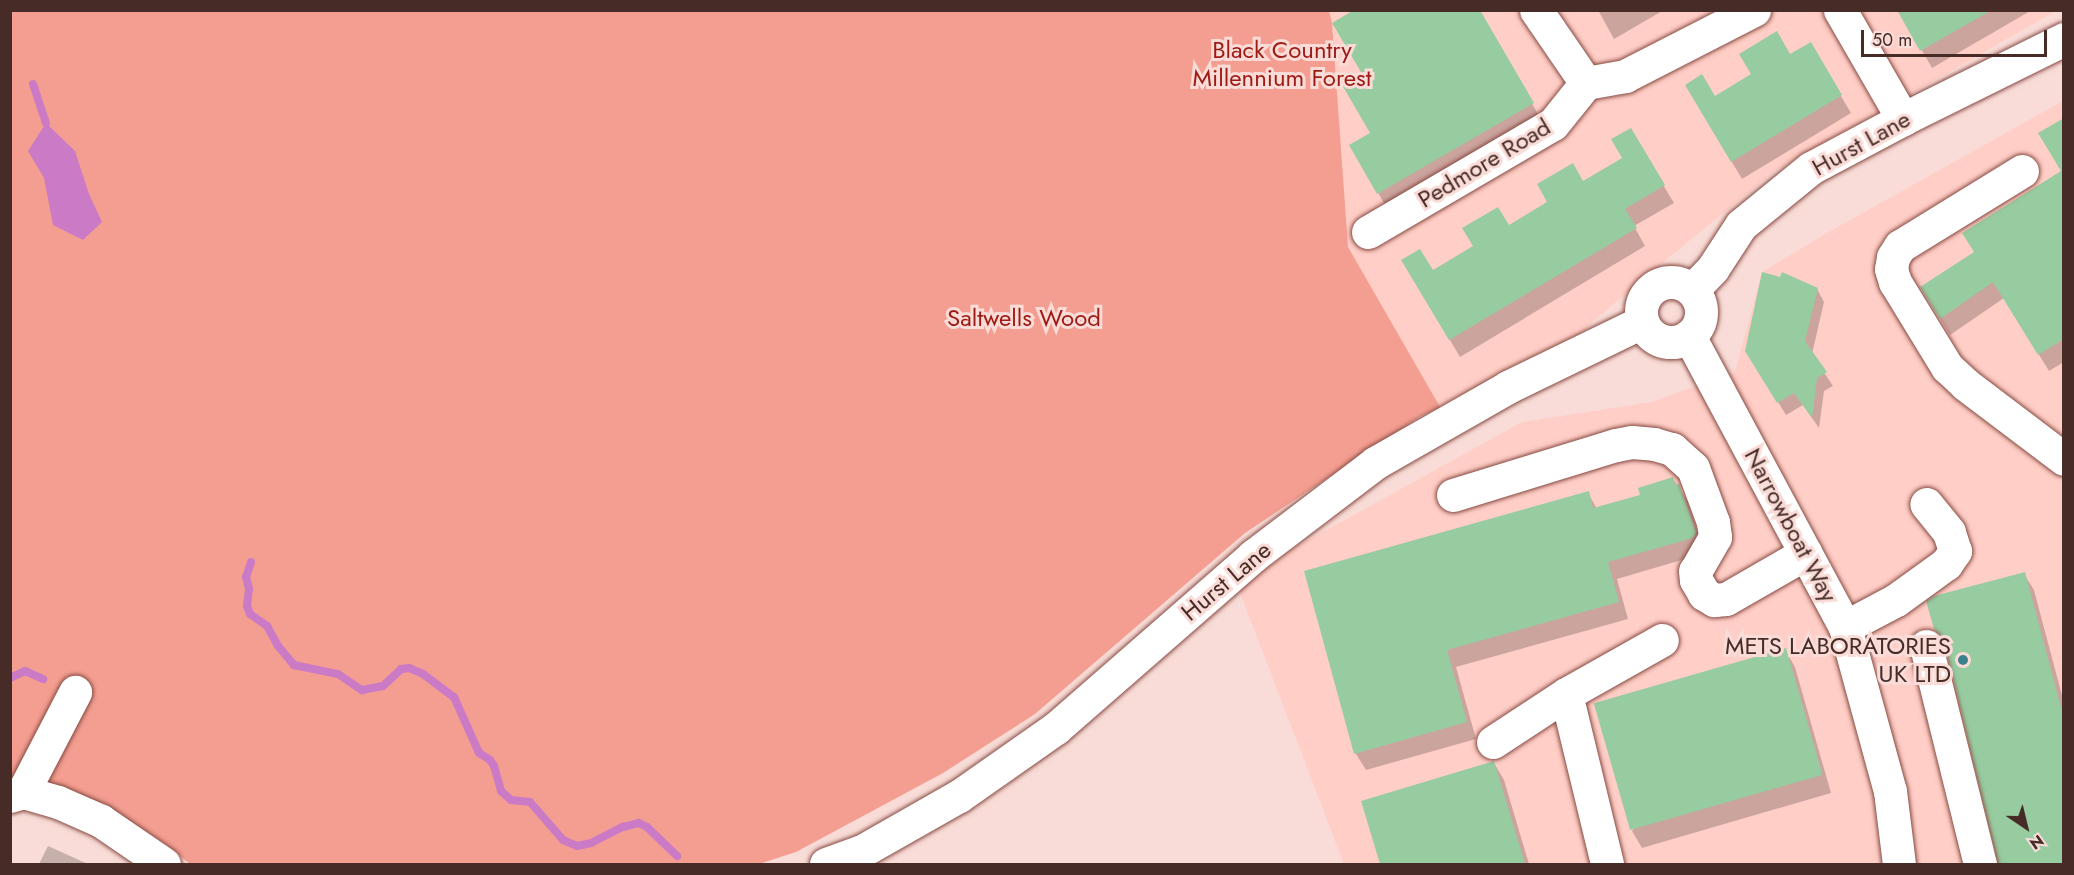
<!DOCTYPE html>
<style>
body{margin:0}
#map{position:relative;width:2074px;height:875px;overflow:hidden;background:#f9dcd7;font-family:Jost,sans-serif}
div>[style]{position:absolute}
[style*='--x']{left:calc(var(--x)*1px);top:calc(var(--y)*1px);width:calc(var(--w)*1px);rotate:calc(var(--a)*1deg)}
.built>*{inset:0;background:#ffcec6}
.green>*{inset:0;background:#f49e91}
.water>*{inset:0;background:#cb7bc6}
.shadow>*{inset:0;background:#0003}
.stream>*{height:8px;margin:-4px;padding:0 4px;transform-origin:4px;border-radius:4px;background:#cb7bc6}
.building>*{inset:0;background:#97cca0;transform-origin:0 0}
.roads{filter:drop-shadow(0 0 2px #874a42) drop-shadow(0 0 2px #874a42)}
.minor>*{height:33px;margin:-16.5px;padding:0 16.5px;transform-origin:16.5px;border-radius:16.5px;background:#fff}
.minor>.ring{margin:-16.5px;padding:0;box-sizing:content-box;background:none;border:33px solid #fff;border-radius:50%}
.dots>*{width:16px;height:16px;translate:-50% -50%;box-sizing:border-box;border:3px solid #f9dcd7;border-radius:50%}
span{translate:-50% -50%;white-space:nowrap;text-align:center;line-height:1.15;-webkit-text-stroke:6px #f9dcd7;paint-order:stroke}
.park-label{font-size:24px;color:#9e1a14}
.street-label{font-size:24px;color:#462b26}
.poi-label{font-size:24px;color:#462b26}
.right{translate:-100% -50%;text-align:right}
.frame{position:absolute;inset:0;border:12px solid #462b26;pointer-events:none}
.north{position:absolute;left:1996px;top:797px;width:60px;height:60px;-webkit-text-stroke:4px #f9dcd7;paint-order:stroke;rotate:145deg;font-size:16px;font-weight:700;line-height:24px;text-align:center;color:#462b26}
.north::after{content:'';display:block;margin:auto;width:21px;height:27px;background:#462b26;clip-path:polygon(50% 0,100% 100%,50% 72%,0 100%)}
.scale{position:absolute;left:1861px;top:30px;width:186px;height:27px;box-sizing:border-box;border:3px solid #462b26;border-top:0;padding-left:8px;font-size:18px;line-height:21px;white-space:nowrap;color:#462b26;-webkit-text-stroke:4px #f9dcd7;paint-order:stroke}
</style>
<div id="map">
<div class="built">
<div style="clip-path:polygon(1308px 11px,2056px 11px,1775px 171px,1668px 258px,1591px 323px,1574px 343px,1419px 417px,1348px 247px)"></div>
<div style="clip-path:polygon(2063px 101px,2063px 864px,1344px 864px,1239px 590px,1287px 552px,1522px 422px,1652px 402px,1735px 372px,1762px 272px,1827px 233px)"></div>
</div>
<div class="green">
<div style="clip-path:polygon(10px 11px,1329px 11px,1332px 23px,1348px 247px,1440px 407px,1419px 417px,1245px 533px,1035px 714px,943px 773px,796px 852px,759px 864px,190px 864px,168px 846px,105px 804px,56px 787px,11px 786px)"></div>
</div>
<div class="water">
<div style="clip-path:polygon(46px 123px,75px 151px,89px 194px,102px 222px,83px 240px,53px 225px,44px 178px,28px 151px)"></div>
</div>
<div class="shadow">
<div style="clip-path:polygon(1478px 10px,1542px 121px,1388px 210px,1351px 146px,1372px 134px)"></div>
<div style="clip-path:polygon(1598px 10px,1664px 10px,1614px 39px)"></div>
<div style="clip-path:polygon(1899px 10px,2032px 10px,1932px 68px)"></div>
<div style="clip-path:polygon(1810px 44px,1851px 113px,1742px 179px,1697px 103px,1715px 98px)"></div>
<div style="clip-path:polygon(2064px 120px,2064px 362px,2049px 371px,2004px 298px,1950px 335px,1932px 305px,1975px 252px,2063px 171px)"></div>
<div style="clip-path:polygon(1630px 130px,1674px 203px,1634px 226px,1645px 246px,1460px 357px,1403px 261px,1432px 272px,1624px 158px)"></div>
<div style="clip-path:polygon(1817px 289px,1824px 302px,1812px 354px,1833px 386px,1824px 391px,1819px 428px,1803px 405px,1786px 415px,1755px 365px)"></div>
<div style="clip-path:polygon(1673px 479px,1688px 502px,1704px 551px,1702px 554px,1617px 579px,1628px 619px,1456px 667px,1476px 739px,1366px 770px,1356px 754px,1305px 572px,1588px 493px,1597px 509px,1642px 496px)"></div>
<div style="clip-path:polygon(2024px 574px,2034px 590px,2064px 703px,2064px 864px,1999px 864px,1948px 649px,1935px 629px)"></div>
<div style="clip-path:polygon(1785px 650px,1795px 667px,1831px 793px,1642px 848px,1632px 831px)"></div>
<div style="clip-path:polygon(1494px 763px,1504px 780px,1529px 864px,1382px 864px,1363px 802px)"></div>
<div style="clip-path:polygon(48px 846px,88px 864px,39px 864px)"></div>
</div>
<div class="stream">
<div style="--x:33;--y:84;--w:41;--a:71.6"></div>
<div style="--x:251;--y:562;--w:16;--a:108"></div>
<div style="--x:246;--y:577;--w:12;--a:76"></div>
<div style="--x:249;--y:589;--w:17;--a:97"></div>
<div style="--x:247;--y:606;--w:9;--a:69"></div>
<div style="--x:250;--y:614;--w:21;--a:35"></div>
<div style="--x:267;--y:626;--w:23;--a:61"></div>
<div style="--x:278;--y:646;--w:25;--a:50"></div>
<div style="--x:294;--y:665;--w:45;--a:11.6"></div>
<div style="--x:338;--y:674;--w:29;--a:34"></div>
<div style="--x:362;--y:690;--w:21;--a:-11"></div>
<div style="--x:383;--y:686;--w:25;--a:-43"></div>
<div style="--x:401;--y:669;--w:8;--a:-7"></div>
<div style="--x:409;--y:668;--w:15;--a:23"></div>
<div style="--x:423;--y:674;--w:39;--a:37"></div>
<div style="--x:454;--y:697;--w:61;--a:65.9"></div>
<div style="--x:479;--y:753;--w:13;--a:32"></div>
<div style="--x:490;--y:760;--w:7;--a:56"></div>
<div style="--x:494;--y:766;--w:26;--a:74"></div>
<div style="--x:501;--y:791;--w:13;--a:42"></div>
<div style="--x:511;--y:800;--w:19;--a:6"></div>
<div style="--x:530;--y:802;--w:50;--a:49"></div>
<div style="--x:563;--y:840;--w:15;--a:23"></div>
<div style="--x:577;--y:846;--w:14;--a:-12"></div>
<div style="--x:591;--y:843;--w:36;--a:-27"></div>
<div style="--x:623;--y:827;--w:16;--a:-14"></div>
<div style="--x:639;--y:823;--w:9;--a:27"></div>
<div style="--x:647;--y:827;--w:42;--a:44"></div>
<div style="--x:10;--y:678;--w:17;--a:-25"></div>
<div style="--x:25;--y:671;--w:20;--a:24"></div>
</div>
<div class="building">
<div style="clip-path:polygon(1354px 10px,1480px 10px,1534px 103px,1377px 194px,1349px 145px,1370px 133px,1341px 83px,1361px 72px,1332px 23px)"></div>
<div style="clip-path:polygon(1897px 10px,1992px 10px,1920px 51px)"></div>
<div style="clip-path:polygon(1777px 31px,1790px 54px,1811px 42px,1842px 95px,1731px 162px,1685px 85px,1702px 74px,1715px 96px,1751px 74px,1739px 54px)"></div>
<div style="clip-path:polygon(2064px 118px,2064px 339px,2038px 355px,1993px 282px,1940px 319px,1920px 287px,1974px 252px,1962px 233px,2061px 171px,2038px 133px)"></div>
<div style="clip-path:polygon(1631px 128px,1665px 185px,1625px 209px,1637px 228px,1449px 340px,1401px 260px,1420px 249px,1433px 270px,1473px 246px,1462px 228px,1498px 207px,1509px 225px,1547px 202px,1537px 184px,1573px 163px,1583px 181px,1622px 158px,1611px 139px)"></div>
<div style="clip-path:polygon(1762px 272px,1780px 277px,1782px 272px,1818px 288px,1805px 341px,1827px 372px,1817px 378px,1812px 418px,1794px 393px,1777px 403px,1745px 351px)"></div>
<div style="clip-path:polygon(1673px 477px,1675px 485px,1679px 484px,1696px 533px,1693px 538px,1608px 562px,1619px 602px,1447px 650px,1467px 722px,1354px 754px,1304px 571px,1589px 491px,1593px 508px,1640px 495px,1638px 488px)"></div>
<div style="clip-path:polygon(2025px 572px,2064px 719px,2064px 864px,1998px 864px,1944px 641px,1934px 629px,1926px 601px,1934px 596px)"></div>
<div style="left:1786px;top:648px;width:132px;height:200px;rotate:74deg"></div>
<div style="clip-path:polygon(1494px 761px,1525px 864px,1380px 864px,1361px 801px)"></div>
</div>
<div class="roads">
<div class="minor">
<div style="--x:1536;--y:10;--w:88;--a:55.6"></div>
<div style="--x:1840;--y:10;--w:126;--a:60"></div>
<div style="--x:2022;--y:171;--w:143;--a:148.4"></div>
<div style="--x:1900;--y:246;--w:13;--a:122"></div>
<div style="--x:1893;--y:257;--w:12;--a:99"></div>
<div style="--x:1891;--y:269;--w:14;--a:73"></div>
<div style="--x:1895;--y:282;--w:100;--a:58.5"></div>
<div style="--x:1947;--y:367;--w:25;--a:43"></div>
<div style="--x:1965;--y:384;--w:124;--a:37.1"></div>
<div style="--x:1368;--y:232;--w:214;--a:-30.3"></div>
<div style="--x:1553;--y:124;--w:53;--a:-51.2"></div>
<div style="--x:1586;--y:83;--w:40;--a:-10"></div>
<div style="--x:1625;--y:76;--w:145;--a:-27.1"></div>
<div class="ring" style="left:1641px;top:282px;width:27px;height:27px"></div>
<div style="--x:1692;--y:290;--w:30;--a:-46"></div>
<div style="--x:1713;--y:268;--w:51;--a:-56.9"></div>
<div style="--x:1741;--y:225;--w:90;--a:-39.2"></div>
<div style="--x:1811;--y:168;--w:104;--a:-28"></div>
<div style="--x:1903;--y:119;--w:180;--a:-26.4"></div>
<div style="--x:1689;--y:336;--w:330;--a:61.8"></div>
<div style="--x:1845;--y:627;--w:170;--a:74.7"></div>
<div style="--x:1890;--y:791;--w:74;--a:83"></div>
<div style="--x:1453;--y:495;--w:170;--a:-17.1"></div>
<div style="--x:1616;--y:445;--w:16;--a:-11"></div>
<div style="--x:1632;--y:442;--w:22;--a:5"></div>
<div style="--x:1654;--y:444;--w:19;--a:16"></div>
<div style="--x:1672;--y:449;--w:28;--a:42"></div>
<div style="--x:1693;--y:468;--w:58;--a:69.7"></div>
<div style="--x:1713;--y:522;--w:15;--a:82"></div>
<div style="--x:1715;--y:537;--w:39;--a:120"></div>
<div style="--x:1695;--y:571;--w:9;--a:84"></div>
<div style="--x:1696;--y:580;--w:16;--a:60"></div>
<div style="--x:1704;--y:594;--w:12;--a:31"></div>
<div style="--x:1714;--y:600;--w:12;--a:-5"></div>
<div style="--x:1726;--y:599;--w:92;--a:-29.9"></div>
<div style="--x:1845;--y:627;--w:58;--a:-27.9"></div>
<div style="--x:1896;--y:600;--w:62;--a:-35.8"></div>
<div style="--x:1946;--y:564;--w:16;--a:-55"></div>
<div style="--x:1955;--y:551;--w:20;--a:-108"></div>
<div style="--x:1949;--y:532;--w:36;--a:-129"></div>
<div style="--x:1926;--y:646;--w:225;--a:76.1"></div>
<div style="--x:1566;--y:694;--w:175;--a:76.4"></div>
<div style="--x:1493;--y:742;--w:87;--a:-33.3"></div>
<div style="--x:1566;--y:694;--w:110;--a:-29.4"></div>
<div style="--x:23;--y:792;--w:113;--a:-62.5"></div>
<div style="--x:10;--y:796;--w:14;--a:-17"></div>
<div style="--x:23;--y:792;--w:36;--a:16"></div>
<div style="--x:58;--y:802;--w:47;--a:23.8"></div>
<div style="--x:101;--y:821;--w:76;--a:34.3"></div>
<div style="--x:826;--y:864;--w:38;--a:-20"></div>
<div style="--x:862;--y:851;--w:112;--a:-29.6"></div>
<div style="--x:959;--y:796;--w:118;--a:-35"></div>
<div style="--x:1056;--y:728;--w:262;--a:-41.1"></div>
<div style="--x:1253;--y:556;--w:153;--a:-37.3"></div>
<div style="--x:1375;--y:463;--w:153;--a:-29.7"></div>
<div style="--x:1508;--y:387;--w:149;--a:-25.9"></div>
</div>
</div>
<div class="dots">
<div style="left:1963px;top:660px;background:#3b818c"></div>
</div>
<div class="park-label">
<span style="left:1282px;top:64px">Black Country<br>Millennium Forest</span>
<span style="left:1024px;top:318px">Saltwells Wood</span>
</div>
<div class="street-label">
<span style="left:1861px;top:143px;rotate:-29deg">Hurst Lane</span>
<span style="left:1484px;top:163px;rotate:-31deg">Pedmore Road</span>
<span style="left:1791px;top:525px;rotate:62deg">Narrowboat Way</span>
<span style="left:1226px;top:581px;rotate:-40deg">Hurst Lane</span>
</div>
<div class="poi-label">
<span class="right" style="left:1951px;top:660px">METS LABORATORIES<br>UK LTD</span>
</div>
<div class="frame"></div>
<div class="north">N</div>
<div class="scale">50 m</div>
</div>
